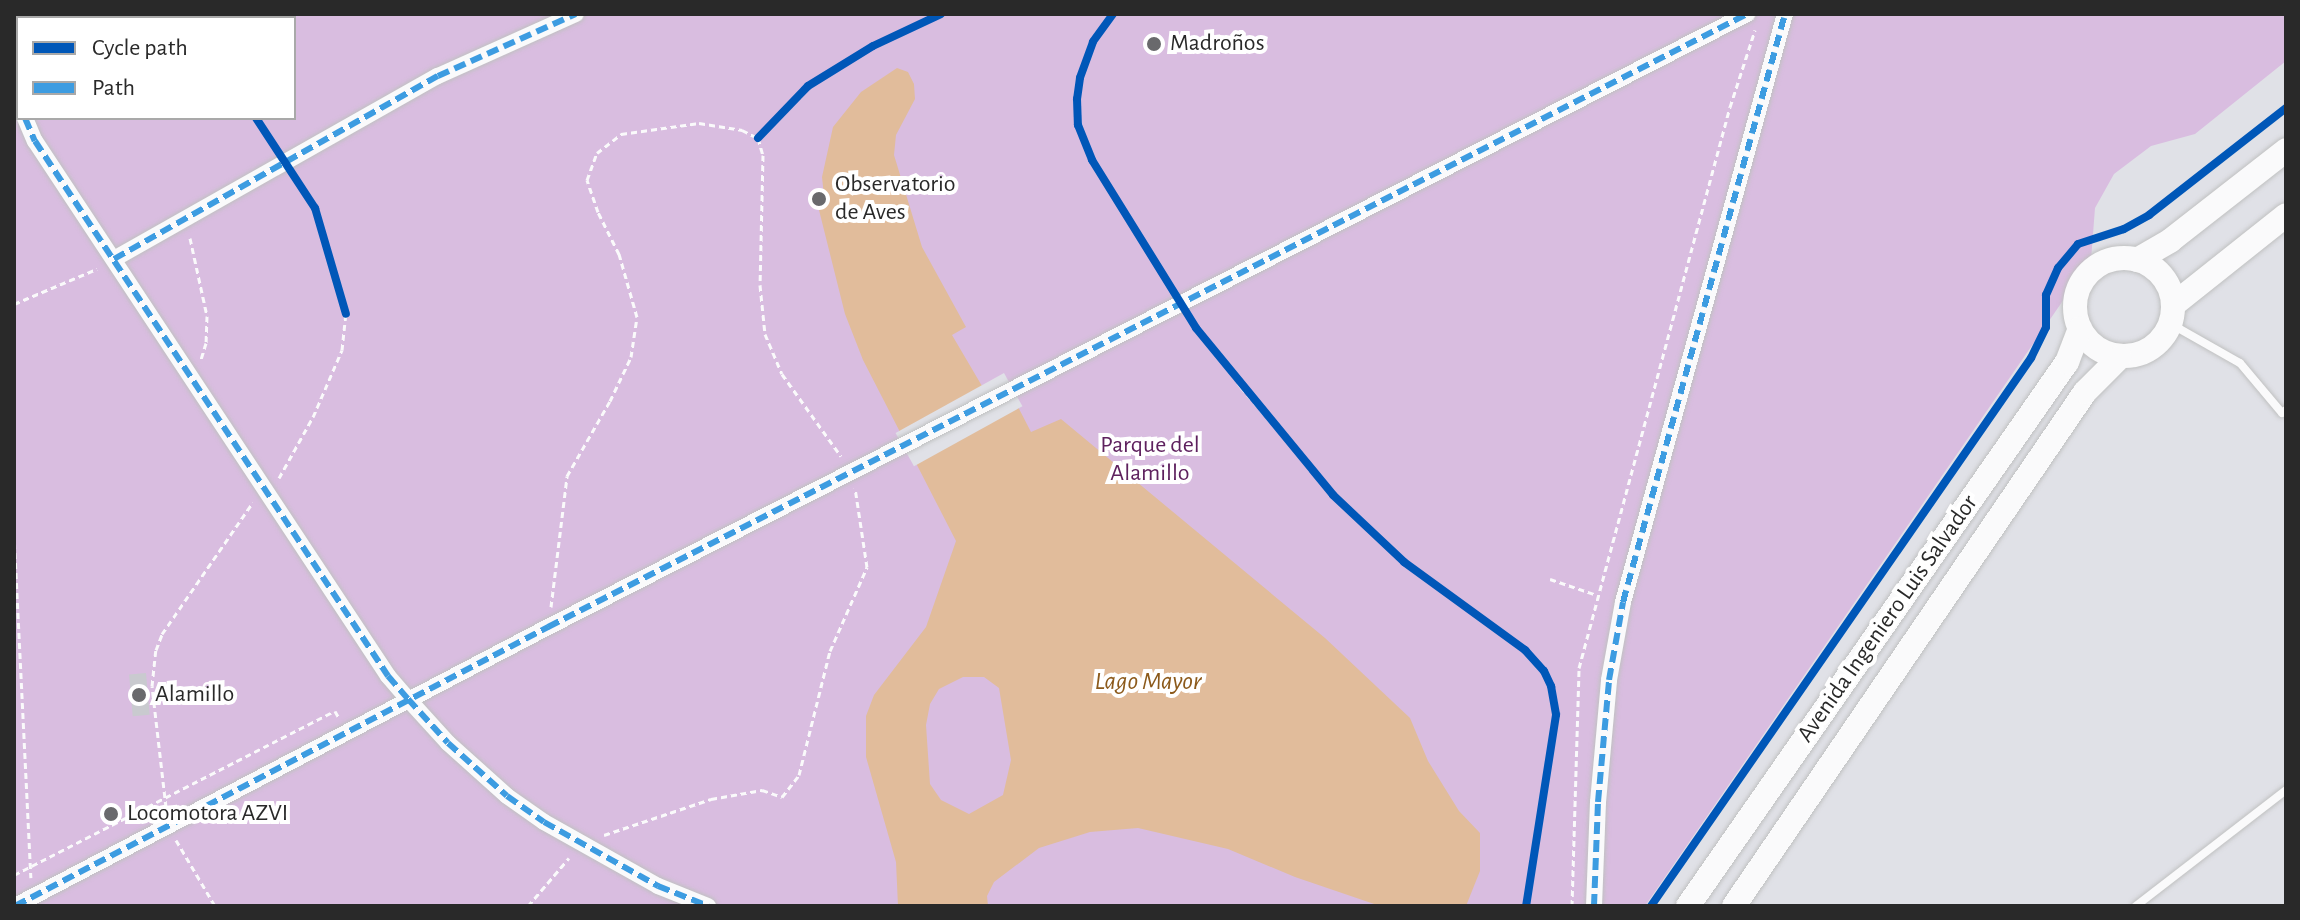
<!DOCTYPE html>
<meta charset="utf-8">
<style>
body{margin:0}
#map{position:relative;width:2300px;height:920px;overflow:hidden;background:#e0e1e7;font-family:"Alegreya Sans",sans-serif}
div>[style]{position:absolute}
[style*='--x']{left:calc(var(--x)*1px);top:calc(var(--y)*1px);width:calc(var(--w)*1px);rotate:calc(var(--a)*1deg)}
.green>*{inset:0;background:#d9bde0}
.water>*{inset:0;background:#e1bc9b}
.pier>*{inset:0;background:#e0e1e7;transform-origin:0 0}
.building>*{inset:0;background:#c9cacf;transform-origin:0 0}
.path>*{height:3px;margin-top:-1.5px;transform-origin:0;background:repeating-linear-gradient(90deg,#fafafb 0 6px,transparent 0 10px)}
.roads{filter:drop-shadow(0 0 2px #c0c1c1) drop-shadow(0 0 2px #c0c1c1)}
.lane>*{height:8px;margin:-4px;padding:0 4px;transform-origin:4px;border-radius:4px;background:#fafafb}
.street>*{height:16px;margin:-8px;padding:0 8px;transform-origin:8px;border-radius:8px;background:#fafafb}
.secondary>*{height:24px;margin:-12px;padding:0 12px;transform-origin:12px;border-radius:12px;background:#fafafb}
.secondary>.ring{margin:-12px;padding:0;box-sizing:content-box;background:none;border:24px solid #fafafb;border-radius:50%}
.quiet>*{height:6px;margin-top:-3px;transform-origin:0;background:repeating-linear-gradient(90deg,#3d9ce1 0 12px,transparent 0 18px)}
.cycleway>*{height:8px;margin:-4px;padding:0 4px;transform-origin:4px;border-radius:4px;background:#0057b8}
.dots>*{width:22px;height:22px;translate:-50% -50%;box-sizing:border-box;border:4px solid #fff;border-radius:50%}
span{translate:-50% -50%;white-space:nowrap;text-align:center;line-height:1.15;-webkit-text-stroke:8px #fff;paint-order:stroke}
.poi-label{font-size:24px;color:#292929}
.left{translate:0 -50%;text-align:left}
.park-label{font-size:24px;color:#5e215e}
.street-label{font-size:24px;color:#292929}
.water-label{font-size:26px;color:#8c5a1b;font-style:italic}
.frame{position:absolute;inset:0;border:16px solid #292929;pointer-events:none}
.legend{position:absolute;left:16px;top:16px;width:280px;height:104px;box-sizing:border-box;background:#fff;border:2px solid #a9a9a9;margin:0;padding:10px 14px;list-style:none;font-size:24px;color:#292929}
.legend li{display:flex;align-items:center;gap:16px;height:40px}
.legend b{width:40px;border:2px solid #a9a9a9}
</style>
<div id="map">
<div class="green">
<div style="clip-path:polygon(evenodd,14px 14px,2286px 14px,2286px 61px,2195px 134px,2151px 146px,2114px 174px,2095px 208px,2091px 260px,1645px 906px,14px 906px,14px 14px,18px 18px,294px 18px,294px 118px,18px 118px,18px 18px)"></div>
</div>
<div class="water">
<div style="clip-path:polygon(evenodd,897px 68px,908px 72px,914px 84px,915px 99px,896px 135px,894px 155px,922px 247px,966px 327px,952px 335px,982px 386px,1002px 376px,1031px 432px,1061px 419px,1325px 638px,1410px 718px,1428px 761px,1459px 811px,1480px 833px,1480px 871px,1466px 906px,1380px 906px,1295px 877px,1228px 849px,1138px 828px,1090px 832px,1039px 848px,994px 882px,987px 896px,988px 906px,898px 906px,896px 862px,866px 757px,866px 716px,874px 695px,926px 627px,956px 541px,863px 360px,845px 314px,818px 206px,825px 205px,822px 177px,833px 127px,861px 92px,897px 68px,963px 677px,984px 677px,999px 688px,1011px 760px,1003px 795px,969px 814px,941px 800px,930px 784px,926px 725px,930px 704px,939px 689px,963px 677px)"></div>
</div>
<div class="pier">
<div style="left:1004px;top:373px;width:38px;height:124px;rotate:61deg"></div>
</div>
<div class="building">
<div style="left:146px;top:673px;width:42px;height:17px;rotate:85deg"></div>
</div>
<div class="path">
<div style="--x:231;--y:14;--w:4;--a:90"></div>
<div style="--x:1113;--y:14;--w:34;--a:126"></div>
<div style="--x:1093;--y:42;--w:38;--a:110"></div>
<div style="--x:1080;--y:78;--w:21;--a:98"></div>
<div style="--x:1077;--y:99;--w:26;--a:88"></div>
<div style="--x:1078;--y:125;--w:38;--a:68"></div>
<div style="--x:1092;--y:160;--w:151;--a:58"></div>
<div style="--x:256;--y:118;--w:37;--a:57"></div>
<div style="--x:758;--y:138;--w:72;--a:-46.1"></div>
<div style="--x:808;--y:86;--w:76;--a:-31.6"></div>
<div style="--x:873;--y:46;--w:75;--a:-25.2"></div>
<div style="--x:190;--y:238;--w:80;--a:77.7"></div>
<div style="--x:207;--y:316;--w:27;--a:92"></div>
<div style="--x:206;--y:343;--w:17;--a:107"></div>
<div style="--x:14;--y:304;--w:90;--a:-22.9"></div>
<div style="--x:1190;--y:318;--w:86;--a:53.5"></div>
<div style="--x:1241;--y:387;--w:142;--a:49.6"></div>
<div style="--x:1333;--y:495;--w:98;--a:43.3"></div>
<div style="--x:1404;--y:562;--w:150;--a:36"></div>
<div style="--x:1525;--y:650;--w:28;--a:48"></div>
<div style="--x:1544;--y:671;--w:31;--a:68"></div>
<div style="--x:1556;--y:700;--w:15;--a:90"></div>
<div style="--x:1556;--y:715;--w:193;--a:98.9"></div>
<div style="--x:279;--y:478;--w:70;--a:-60.9"></div>
<div style="--x:313;--y:417;--w:73;--a:-66.6"></div>
<div style="--x:342;--y:350;--w:36;--a:-84"></div>
<div style="--x:346;--y:314;--w:110;--a:-106.3"></div>
<div style="--x:315;--y:208;--w:39;--a:-122"></div>
<div style="--x:14;--y:533;--w:345;--a:87.2"></div>
<div style="--x:1550;--y:579;--w:50;--a:18.8"></div>
<div style="--x:551;--y:607;--w:132;--a:-83"></div>
<div style="--x:567;--y:476;--w:86;--a:-60.2"></div>
<div style="--x:610;--y:401;--w:49;--a:-64.5"></div>
<div style="--x:631;--y:357;--w:40;--a:-81.5"></div>
<div style="--x:637;--y:317;--w:66;--a:-105.9"></div>
<div style="--x:619;--y:254;--w:47;--a:-116.6"></div>
<div style="--x:598;--y:212;--w:34;--a:-109"></div>
<div style="--x:587;--y:180;--w:29;--a:-70"></div>
<div style="--x:597;--y:153;--w:31;--a:-38"></div>
<div style="--x:621;--y:134;--w:79;--a:-8"></div>
<div style="--x:699;--y:123;--w:44;--a:9.2"></div>
<div style="--x:742;--y:130;--w:18;--a:27"></div>
<div style="--x:758;--y:138;--w:18;--a:74"></div>
<div style="--x:763;--y:155;--w:130;--a:91.3"></div>
<div style="--x:760;--y:285;--w:49;--a:84.2"></div>
<div style="--x:765;--y:334;--w:43;--a:67"></div>
<div style="--x:782;--y:374;--w:101;--a:54.3"></div>
<div style="--x:166;--y:807;--w:122;--a:-96.6"></div>
<div style="--x:152;--y:686;--w:36;--a:-84"></div>
<div style="--x:156;--y:650;--w:17;--a:-69"></div>
<div style="--x:162;--y:634;--w:160;--a:-55.4"></div>
<div style="--x:604;--y:835;--w:113;--a:-18.6"></div>
<div style="--x:711;--y:799;--w:52;--a:-10"></div>
<div style="--x:762;--y:790;--w:21;--a:19"></div>
<div style="--x:782;--y:797;--w:28;--a:-52"></div>
<div style="--x:799;--y:775;--w:128;--a:-76"></div>
<div style="--x:830;--y:651;--w:92;--a:-66.2"></div>
<div style="--x:867;--y:567;--w:80;--a:-98.6"></div>
<div style="--x:176;--y:840;--w:77;--a:59.4"></div>
<div style="--x:14;--y:875;--w:360;--a:-27.1"></div>
<div style="--x:335;--y:711;--w:8;--a:60"></div>
<div style="--x:528;--y:906;--w:63;--a:-49.5"></div>
<div style="--x:1572;--y:906;--w:238;--a:-88.3"></div>
<div style="--x:1579;--y:668;--w:581;--a:-74.94"></div>
<div style="--x:1730;--y:107;--w:81;--a:-72"></div>
</div>
<div class="roads">
<div class="lane">
<div style="--x:2171;--y:324;--w:79;--a:29.5"></div>
<div style="--x:2240;--y:363;--w:65;--a:50"></div>
<div style="--x:2282;--y:413;--w:5;--a:-37"></div>
<div style="--x:2136;--y:906;--w:190;--a:-37.7"></div>
</div>
<div class="street">
<div style="--x:14;--y:95;--w:10;--a:66"></div>
<div style="--x:25;--y:118;--w:25;--a:67"></div>
<div style="--x:35;--y:141;--w:641;--a:56.58"></div>
<div style="--x:388;--y:676;--w:30;--a:49"></div>
<div style="--x:408;--y:699;--w:59;--a:47.7"></div>
<div style="--x:448;--y:743;--w:79;--a:41.9"></div>
<div style="--x:507;--y:796;--w:45;--a:35.1"></div>
<div style="--x:544;--y:822;--w:131;--a:29.3"></div>
<div style="--x:658;--y:886;--w:54;--a:21.8"></div>
<div style="--x:114;--y:259;--w:372;--a:-29.5"></div>
<div style="--x:438;--y:76;--w:151;--a:-24.2"></div>
<div style="--x:15;--y:906;--w:602;--a:-27.63"></div>
<div style="--x:548;--y:627;--w:1347;--a:-27.08"></div>
<div style="--x:1594;--y:906;--w:104;--a:-87.8"></div>
<div style="--x:1598;--y:802;--w:122;--a:-84.8"></div>
<div style="--x:1609;--y:680;--w:79;--a:-79.8"></div>
<div style="--x:1623;--y:602;--w:610;--a:-74.6"></div>
</div>
<div class="secondary">
<div class="ring" style="left:2075px;top:258px;width:74px;height:74px"></div>
<div style="--x:2137;--y:260;--w:39;--a:-30"></div>
<div style="--x:2171;--y:240;--w:146;--a:-38"></div>
<div style="--x:2173;--y:305;--w:144;--a:-38.5"></div>
<div style="--x:1688;--y:906;--w:663;--a:-55.14"></div>
<div style="--x:2067;--y:362;--w:36;--a:-69"></div>
<div style="--x:1734;--y:906;--w:622;--a:-55.67"></div>
<div style="--x:2085;--y:392;--w:49;--a:-45"></div>
</div>
</div>
<div class="quiet">
<div style="--x:14;--y:95;--w:10;--a:66"></div>
<div style="--x:25;--y:118;--w:25;--a:67"></div>
<div style="--x:35;--y:141;--w:641;--a:56.58"></div>
<div style="--x:388;--y:676;--w:30;--a:49"></div>
<div style="--x:408;--y:699;--w:59;--a:47.7"></div>
<div style="--x:448;--y:743;--w:79;--a:41.9"></div>
<div style="--x:507;--y:796;--w:45;--a:35.1"></div>
<div style="--x:544;--y:822;--w:131;--a:29.3"></div>
<div style="--x:658;--y:886;--w:54;--a:21.8"></div>
<div style="--x:114;--y:259;--w:372;--a:-29.5"></div>
<div style="--x:438;--y:76;--w:151;--a:-24.2"></div>
<div style="--x:15;--y:906;--w:602;--a:-27.63"></div>
<div style="--x:548;--y:627;--w:1347;--a:-27.08"></div>
<div style="--x:1594;--y:906;--w:104;--a:-87.8"></div>
<div style="--x:1598;--y:802;--w:122;--a:-84.8"></div>
<div style="--x:1609;--y:680;--w:79;--a:-79.8"></div>
<div style="--x:1623;--y:602;--w:610;--a:-74.6"></div>
</div>
<div class="cycleway">
<div style="--x:1113;--y:14;--w:34;--a:126"></div>
<div style="--x:1093;--y:42;--w:38;--a:110"></div>
<div style="--x:1080;--y:78;--w:21;--a:98"></div>
<div style="--x:1077;--y:99;--w:26;--a:88"></div>
<div style="--x:1078;--y:125;--w:38;--a:68"></div>
<div style="--x:1092;--y:160;--w:198;--a:58.2"></div>
<div style="--x:1196;--y:328;--w:216;--a:50.6"></div>
<div style="--x:1333;--y:495;--w:98;--a:43.3"></div>
<div style="--x:1404;--y:562;--w:150;--a:36"></div>
<div style="--x:1525;--y:650;--w:28;--a:48"></div>
<div style="--x:1544;--y:671;--w:17;--a:65"></div>
<div style="--x:1551;--y:686;--w:29;--a:80"></div>
<div style="--x:1556;--y:715;--w:193;--a:98.9"></div>
<div style="--x:256;--y:118;--w:108;--a:56.8"></div>
<div style="--x:315;--y:208;--w:110;--a:73.7"></div>
<div style="--x:758;--y:138;--w:72;--a:-46.1"></div>
<div style="--x:808;--y:86;--w:76;--a:-31.6"></div>
<div style="--x:873;--y:46;--w:75;--a:-25.2"></div>
<div style="--x:1651;--y:906;--w:667;--a:-55.26"></div>
<div style="--x:2031;--y:358;--w:34;--a:-64"></div>
<div style="--x:2046;--y:327;--w:32;--a:-90"></div>
<div style="--x:2046;--y:295;--w:30;--a:-66"></div>
<div style="--x:2058;--y:268;--w:31;--a:-50"></div>
<div style="--x:2078;--y:244;--w:48;--a:-18.1"></div>
<div style="--x:2124;--y:229;--w:29;--a:-29"></div>
<div style="--x:2149;--y:215;--w:174;--a:-38"></div>
</div>
<div class="dots">
<div style="left:1154px;top:44px;background:#69696c"></div>
<div style="left:819px;top:199px;background:#69696c"></div>
<div style="left:139px;top:695px;background:#69696c"></div>
<div style="left:111px;top:814px;background:#69696c"></div>
</div>
<div class="poi-label">
<span class="left" style="left:1170px;top:44px">Madroños</span>
<span class="left" style="left:835px;top:199px">Observatorio<br>de Aves</span>
<span class="left" style="left:155px;top:695px">Alamillo</span>
<span class="left" style="left:127px;top:814px">Locomotora AZVI</span>
</div>
<div class="park-label">
<span style="left:1150px;top:460px">Parque del<br>Alamillo</span>
</div>
<div class="street-label">
<span style="left:1888px;top:619px;rotate:-55deg">Avenida Ingeniero Luis Salvador</span>
</div>
<div class="water-label">
<span style="left:1148px;top:682px">Lago Mayor</span>
</div>
<div class="frame"></div>
<ul class="legend">
<li><b style="height:10px;background:#0057b8"></b>Cycle path</li>
<li><b style="height:10px;background:#3d9ce1"></b>Path</li>
</ul>
</div>
